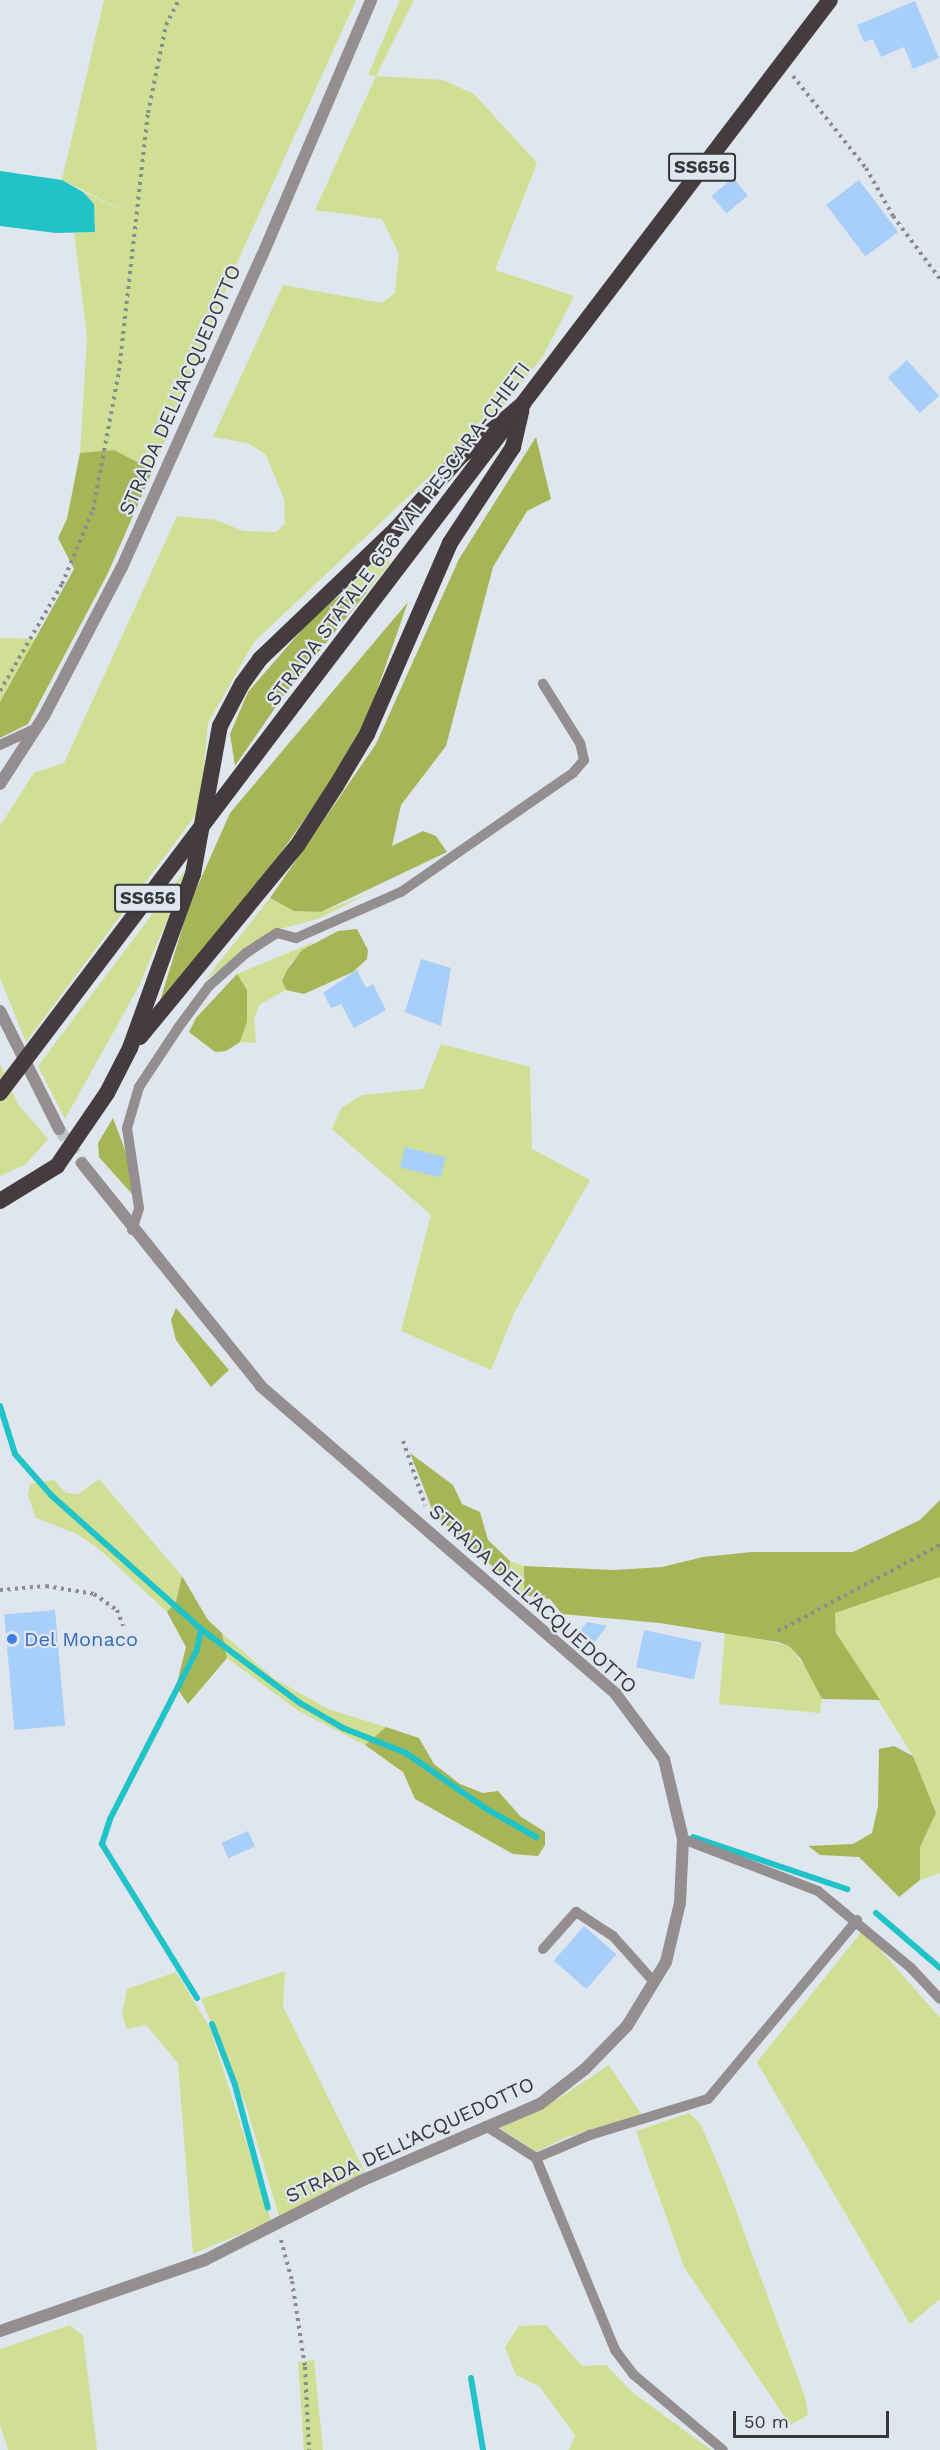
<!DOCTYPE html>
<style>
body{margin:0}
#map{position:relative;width:940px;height:2450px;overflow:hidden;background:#dfe6ee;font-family:"Work Sans",sans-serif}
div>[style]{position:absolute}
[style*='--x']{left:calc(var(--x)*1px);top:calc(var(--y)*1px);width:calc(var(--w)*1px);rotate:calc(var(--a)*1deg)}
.green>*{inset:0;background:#d0df93}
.forest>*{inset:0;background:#a6b657}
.water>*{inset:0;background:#20c3c7}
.stream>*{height:6px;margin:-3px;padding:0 3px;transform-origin:3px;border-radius:3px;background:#20c3c7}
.building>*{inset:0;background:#a8cffa;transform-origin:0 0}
.minor-tunnel>*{height:12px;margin-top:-6px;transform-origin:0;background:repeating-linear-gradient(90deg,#bdc3ca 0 12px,transparent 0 18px)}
.path>*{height:4px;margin-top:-2px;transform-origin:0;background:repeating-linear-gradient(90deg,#888d93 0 3px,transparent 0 7.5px)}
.service>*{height:10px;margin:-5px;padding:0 5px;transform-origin:5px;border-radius:5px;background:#938e8f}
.minor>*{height:12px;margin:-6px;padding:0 6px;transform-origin:6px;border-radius:6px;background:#938e8f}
.trunk>*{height:16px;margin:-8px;padding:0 8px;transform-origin:8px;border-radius:8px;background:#443c3e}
.trunk-bridge>*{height:16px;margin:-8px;padding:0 8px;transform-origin:8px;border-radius:8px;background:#443c3e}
.dots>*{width:16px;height:16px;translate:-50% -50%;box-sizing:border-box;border:3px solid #dfe6ee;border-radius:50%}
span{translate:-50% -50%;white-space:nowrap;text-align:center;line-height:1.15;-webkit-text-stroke:4.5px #dfe6ee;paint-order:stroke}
.shield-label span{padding:2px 4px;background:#dfe6ee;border:2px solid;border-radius:4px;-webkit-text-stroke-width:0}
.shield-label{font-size:18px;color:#36393c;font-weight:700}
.street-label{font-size:20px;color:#36393c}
.shop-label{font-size:20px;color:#366cbe}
.left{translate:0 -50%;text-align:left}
.scale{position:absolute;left:733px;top:2411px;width:156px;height:27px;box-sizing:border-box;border:3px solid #36393c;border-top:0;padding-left:8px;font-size:18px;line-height:21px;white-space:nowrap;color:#36393c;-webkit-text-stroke:4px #dfe6ee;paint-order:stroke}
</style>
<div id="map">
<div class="green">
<div style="clip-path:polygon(104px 0,356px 0,236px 265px,153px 470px,114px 450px,80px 453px,87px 336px,74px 233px,95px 232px,94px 204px,83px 192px,135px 216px,62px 180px)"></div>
<div style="clip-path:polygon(400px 0,414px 0,376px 76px,443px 80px,474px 94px,537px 163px,495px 270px,574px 296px,543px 356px,501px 409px,254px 642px,208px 723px,200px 809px,26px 1042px,0 978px,0 826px,34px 773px,64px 763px,177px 516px,216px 520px,243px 531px,276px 532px,285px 524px,284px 499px,266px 455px,248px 443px,213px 437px,283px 285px,382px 303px,395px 293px,399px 254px,382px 219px,315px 210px,376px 76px,368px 75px)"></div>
<div style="clip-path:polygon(380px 556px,387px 556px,390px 563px,367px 592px,343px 593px)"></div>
<div style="clip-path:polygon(0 638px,37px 639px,0 702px)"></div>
<div style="clip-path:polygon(191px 863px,139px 986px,65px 1119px,38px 1066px)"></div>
<div style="clip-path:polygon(365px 895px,318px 919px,272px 931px,205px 980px,270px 898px,294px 911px,321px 912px)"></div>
<div style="clip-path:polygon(314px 942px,291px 962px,282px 981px,286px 990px,260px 1004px,254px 1019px,256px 1043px,240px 1042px,247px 1022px,237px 974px)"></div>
<div style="clip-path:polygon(441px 1044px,530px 1067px,532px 1149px,590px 1180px,515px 1311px,491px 1370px,401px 1331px,431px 1215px,332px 1129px,341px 1108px,362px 1095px,423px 1089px)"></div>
<div style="clip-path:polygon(0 1064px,17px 1103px,48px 1139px,26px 1164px,0 1176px)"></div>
<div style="clip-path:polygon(99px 1479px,182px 1576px,176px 1603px,167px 1612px,99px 1549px,77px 1534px,36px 1518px,28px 1496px,30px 1484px,54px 1480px,66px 1493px,79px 1494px)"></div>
<div style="clip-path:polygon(510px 1561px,524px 1566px,524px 1595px,501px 1574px,509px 1572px)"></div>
<div style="clip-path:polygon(940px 1577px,940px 1873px,920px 1880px,920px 1847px,936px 1813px,913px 1756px,836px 1633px,835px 1613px)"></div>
<div style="clip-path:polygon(725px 1632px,789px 1646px,814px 1678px,822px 1699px,820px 1713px,719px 1704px)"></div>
<div style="clip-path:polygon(222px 1633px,273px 1678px,328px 1709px,386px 1727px,365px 1745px,297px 1710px,227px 1658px)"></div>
<div style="clip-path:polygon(863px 1930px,940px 2018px,940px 2299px,910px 2324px,757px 2062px)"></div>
<div style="clip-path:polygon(285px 1971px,283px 2006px,365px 2172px,279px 2216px,246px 2106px,201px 1999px)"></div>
<div style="clip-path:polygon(176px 1972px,210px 2028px,271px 2221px,193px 2254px,178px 2063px,146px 2025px,127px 2029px,122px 2015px,127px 1989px)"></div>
<div style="clip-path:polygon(609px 2065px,643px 2117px,567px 2137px,536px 2152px,500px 2128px,561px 2097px)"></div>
<div style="clip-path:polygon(689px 2113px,700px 2123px,725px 2181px,805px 2397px,808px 2415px,790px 2425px,684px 2267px,636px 2131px)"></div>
<div style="clip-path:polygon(70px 2325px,83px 2336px,97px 2450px,8px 2450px,0 2425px,0 2349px)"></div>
<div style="clip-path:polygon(546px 2325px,582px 2366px,606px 2365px,632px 2392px,711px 2450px,569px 2450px,575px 2435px,539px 2386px,516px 2375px,505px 2347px,519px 2326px)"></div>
<div style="clip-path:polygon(314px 2360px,323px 2450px,304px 2450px,298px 2362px)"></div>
</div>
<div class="forest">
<div style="clip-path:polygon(536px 437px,551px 499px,527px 511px,493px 567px,446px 746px,401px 805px,392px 846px,423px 831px,436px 836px,447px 852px,321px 912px,294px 911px,270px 898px,376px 744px,459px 559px)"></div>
<div style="clip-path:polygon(114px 450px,153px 470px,108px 573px,28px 724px,0 738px,0 702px,74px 569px,58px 538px,67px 519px,80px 453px)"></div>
<div style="clip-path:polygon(367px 592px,284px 695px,235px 766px,230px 734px,248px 692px,313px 617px,343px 593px)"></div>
<div style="clip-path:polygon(408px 602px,368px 716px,325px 790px,278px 857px,160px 1001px,190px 903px,230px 813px)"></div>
<div style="clip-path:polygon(357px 929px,368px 950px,367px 959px,353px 972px,304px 994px,286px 990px,282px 981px,287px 970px,302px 950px,338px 931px)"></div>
<div style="clip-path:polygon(237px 974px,247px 990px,247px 1022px,240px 1042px,226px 1051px,215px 1052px,189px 1032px,196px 1018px)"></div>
<div style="clip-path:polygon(113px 1118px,130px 1163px,132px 1194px,99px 1157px,98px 1143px)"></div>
<div style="clip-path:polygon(176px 1308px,229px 1370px,211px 1387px,176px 1340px,171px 1320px)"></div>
<div style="clip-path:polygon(410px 1453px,453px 1485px,462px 1504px,480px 1512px,488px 1540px,510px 1561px,509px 1572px,501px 1574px,434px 1514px)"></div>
<div style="clip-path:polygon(940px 1500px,940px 1577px,835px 1613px,836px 1633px,880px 1700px,822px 1699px,801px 1659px,789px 1646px,778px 1642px,660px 1623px,562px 1614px,550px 1599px,524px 1595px,524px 1566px,614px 1570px,662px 1567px,703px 1557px,752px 1552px,853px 1552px,920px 1520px)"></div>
<div style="clip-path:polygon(182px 1576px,208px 1620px,222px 1633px,227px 1658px,188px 1704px,176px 1687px,186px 1647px,167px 1612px,176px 1602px)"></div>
<div style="clip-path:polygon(386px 1727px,419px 1738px,434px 1764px,460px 1784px,483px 1793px,498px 1791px,520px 1816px,545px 1832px,545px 1845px,538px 1856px,513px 1854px,415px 1799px,403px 1772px,365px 1745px)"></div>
<div style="clip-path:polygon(894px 1746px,913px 1756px,936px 1813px,920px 1847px,920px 1880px,899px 1897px,859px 1857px,820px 1855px,808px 1846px,853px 1844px,872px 1833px,878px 1806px,879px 1749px)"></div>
</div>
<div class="water">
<div style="clip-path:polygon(0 171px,62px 180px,83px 192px,94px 204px,95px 232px,56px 233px,0 226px)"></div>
</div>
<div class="stream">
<div style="--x:0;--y:1406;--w:50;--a:72.6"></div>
<div style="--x:15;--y:1454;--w:55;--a:48.7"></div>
<div style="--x:51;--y:1495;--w:201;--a:41.8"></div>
<div style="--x:201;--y:1629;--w:124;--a:36.8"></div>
<div style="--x:300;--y:1703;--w:50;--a:30.2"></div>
<div style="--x:343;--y:1728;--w:68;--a:21.6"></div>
<div style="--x:406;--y:1753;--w:96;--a:34.8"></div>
<div style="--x:485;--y:1808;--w:59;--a:29.6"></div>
<div style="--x:693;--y:1837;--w:163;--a:18.7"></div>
<div style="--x:876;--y:1913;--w:84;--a:40.7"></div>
<div style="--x:197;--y:1998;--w:181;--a:-121.7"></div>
<div style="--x:102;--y:1844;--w:26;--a:-72"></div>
<div style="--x:110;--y:1819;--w:190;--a:-62.8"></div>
<div style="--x:197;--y:1650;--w:21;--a:-79"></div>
<div style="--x:212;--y:2024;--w:65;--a:69.3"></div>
<div style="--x:235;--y:2085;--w:127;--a:75"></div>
<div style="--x:471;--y:2378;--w:73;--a:80.5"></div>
</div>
<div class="building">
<div style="clip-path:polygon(915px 1px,939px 58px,913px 69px,904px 47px,881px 57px,873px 39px,864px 42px,857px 25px)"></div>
<div style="left:733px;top:178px;width:23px;height:28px;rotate:50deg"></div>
<div style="left:859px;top:180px;width:65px;height:41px;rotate:53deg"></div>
<div style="left:907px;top:360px;width:48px;height:26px;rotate:48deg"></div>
<div style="clip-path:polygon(421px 959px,451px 968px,441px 1026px,405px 1012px)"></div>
<div style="clip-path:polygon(357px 970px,366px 988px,373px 984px,386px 1010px,354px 1028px,341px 1004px,331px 1008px,323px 993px)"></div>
<div style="left:405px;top:1147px;width:42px;height:21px;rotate:14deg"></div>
<div style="left:55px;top:1610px;width:116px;height:51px;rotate:85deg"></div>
<div style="clip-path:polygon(587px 1622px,607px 1626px,589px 1649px,575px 1638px)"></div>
<div style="left:644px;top:1630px;width:59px;height:38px;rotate:12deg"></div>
<div style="left:248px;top:1831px;width:17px;height:29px;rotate:66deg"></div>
<div style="left:584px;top:1926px;width:43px;height:46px;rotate:41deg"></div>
</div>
<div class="minor-tunnel">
<div style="--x:59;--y:1129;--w:41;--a:55.9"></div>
</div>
<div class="path">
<div style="--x:793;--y:76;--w:117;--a:51.6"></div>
<div style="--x:866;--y:168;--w:55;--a:60.6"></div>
<div style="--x:893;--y:216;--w:79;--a:53.3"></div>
<div style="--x:0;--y:691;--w:124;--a:-59.9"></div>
<div style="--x:62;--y:584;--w:80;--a:-67.3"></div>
<div style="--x:93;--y:510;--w:141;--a:-79.4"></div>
<div style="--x:119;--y:371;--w:260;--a:-83.6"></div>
<div style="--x:148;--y:113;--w:90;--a:-78.4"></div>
<div style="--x:166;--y:25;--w:28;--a:-63"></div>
<div style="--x:403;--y:1441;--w:68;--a:71"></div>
<div style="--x:0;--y:1590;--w:46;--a:-5"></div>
<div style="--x:46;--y:1586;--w:49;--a:9.5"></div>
<div style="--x:94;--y:1594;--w:28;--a:35"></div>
<div style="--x:117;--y:1610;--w:17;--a:69"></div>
<div style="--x:778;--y:1631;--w:183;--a:-28"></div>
<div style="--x:281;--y:2240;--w:42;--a:75"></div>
<div style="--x:292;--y:2281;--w:87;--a:81.4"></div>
<div style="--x:305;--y:2367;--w:83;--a:87.2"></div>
</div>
<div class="service">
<div style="--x:0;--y:745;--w:38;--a:-25"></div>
<div style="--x:132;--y:1230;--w:23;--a:-72"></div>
<div style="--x:139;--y:1208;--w:81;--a:-98.5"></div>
<div style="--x:127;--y:1128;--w:43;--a:-73.7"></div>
<div style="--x:139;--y:1087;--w:71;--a:-56.5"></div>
<div style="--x:178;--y:1028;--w:52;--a:-53.6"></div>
<div style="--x:209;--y:986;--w:50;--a:-41.7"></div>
<div style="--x:246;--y:953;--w:37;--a:-33"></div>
<div style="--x:277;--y:933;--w:20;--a:15"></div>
<div style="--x:296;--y:938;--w:115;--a:-23.7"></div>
<div style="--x:401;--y:892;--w:209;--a:-34.7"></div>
<div style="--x:573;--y:773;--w:17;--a:-50"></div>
<div style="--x:584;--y:760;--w:17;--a:-103"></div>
<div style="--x:580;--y:743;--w:70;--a:-122.1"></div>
<div style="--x:683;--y:1839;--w:145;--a:21.1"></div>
<div style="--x:818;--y:1891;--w:121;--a:39.6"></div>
<div style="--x:911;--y:1968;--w:42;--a:46.9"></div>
<div style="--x:543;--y:1949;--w:50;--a:-48.3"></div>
<div style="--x:576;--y:1912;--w:44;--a:33"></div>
<div style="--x:613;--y:1936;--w:62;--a:48.3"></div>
<div style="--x:486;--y:2126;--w:59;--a:32.6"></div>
<div style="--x:536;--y:2158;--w:208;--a:67.6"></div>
<div style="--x:615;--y:2350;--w:31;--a:53"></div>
<div style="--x:634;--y:2375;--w:116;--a:40.1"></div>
<div style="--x:536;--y:2158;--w:59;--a:-23.1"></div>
<div style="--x:590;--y:2135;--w:123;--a:-17"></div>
<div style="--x:708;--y:2099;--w:233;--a:-50.2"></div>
</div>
<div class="minor">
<div style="--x:0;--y:784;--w:81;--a:-57.1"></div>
<div style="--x:44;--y:716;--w:168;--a:-62.4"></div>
<div style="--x:122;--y:567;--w:341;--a:-65.8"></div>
<div style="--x:262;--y:256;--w:278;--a:-66.9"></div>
<div style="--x:0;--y:1011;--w:132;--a:63.4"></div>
<div style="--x:0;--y:2331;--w:217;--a:-19.1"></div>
<div style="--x:205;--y:2260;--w:175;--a:-26.9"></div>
<div style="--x:361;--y:2181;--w:195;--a:-23.3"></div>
<div style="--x:540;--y:2104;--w:57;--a:-37.9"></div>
<div style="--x:585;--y:2069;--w:60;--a:-45.7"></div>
<div style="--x:627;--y:2026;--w:75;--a:-58.6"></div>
<div style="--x:666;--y:1962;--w:61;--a:-76.7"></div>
<div style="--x:680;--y:1903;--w:64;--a:-87.3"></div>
<div style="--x:683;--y:1839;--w:82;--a:-103.4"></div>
<div style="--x:664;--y:1759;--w:82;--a:-126.6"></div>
<div style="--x:615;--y:1693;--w:469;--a:-139.1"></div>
<div style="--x:261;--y:1386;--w:286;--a:-128.8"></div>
</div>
<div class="trunk">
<div style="--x:295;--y:703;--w:883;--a:-52.73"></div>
<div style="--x:140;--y:1037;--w:247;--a:-50.6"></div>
<div style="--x:297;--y:846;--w:72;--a:-57"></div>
<div style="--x:336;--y:786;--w:61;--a:-59.2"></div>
<div style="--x:367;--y:734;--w:208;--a:-66.5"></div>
<div style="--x:450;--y:543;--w:115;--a:-56.7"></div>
<div style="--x:513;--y:447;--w:37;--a:-77"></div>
<div style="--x:0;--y:1201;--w:67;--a:-31.6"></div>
<div style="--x:57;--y:1166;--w:88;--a:-55.6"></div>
<div style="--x:107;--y:1093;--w:51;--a:-62.9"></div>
<div style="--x:130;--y:1048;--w:185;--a:-70.1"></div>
<div style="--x:193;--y:874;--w:150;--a:-79.7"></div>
<div style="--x:220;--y:726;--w:47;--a:-62.4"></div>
<div style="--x:242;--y:684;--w:31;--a:-54"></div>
<div style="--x:260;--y:659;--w:188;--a:-43.7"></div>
<div style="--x:396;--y:529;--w:95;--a:-48.4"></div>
<div style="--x:459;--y:458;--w:84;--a:-40.2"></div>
</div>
<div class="trunk-bridge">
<div style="--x:0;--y:1093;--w:489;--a:-52.9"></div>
</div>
<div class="dots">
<div style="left:12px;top:1639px;background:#3f7fe0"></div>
</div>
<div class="shield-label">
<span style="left:702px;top:167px">SS656</span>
<span style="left:148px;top:898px">SS656</span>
</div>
<div class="street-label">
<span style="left:180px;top:390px;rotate:-66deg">STRADA DELL'ACQUEDOTTO</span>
<span style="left:398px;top:534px;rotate:-53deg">STRADA STATALE 656 VAL PESCARA-CHIETI</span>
<span style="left:533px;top:1599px;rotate:42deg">STRADA DELL'ACQUEDOTTO</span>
<span style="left:410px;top:2140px;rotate:-25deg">STRADA DELL'ACQUEDOTTO</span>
</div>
<div class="shop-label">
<span class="left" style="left:24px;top:1639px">Del Monaco</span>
</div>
<div class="scale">50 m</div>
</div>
